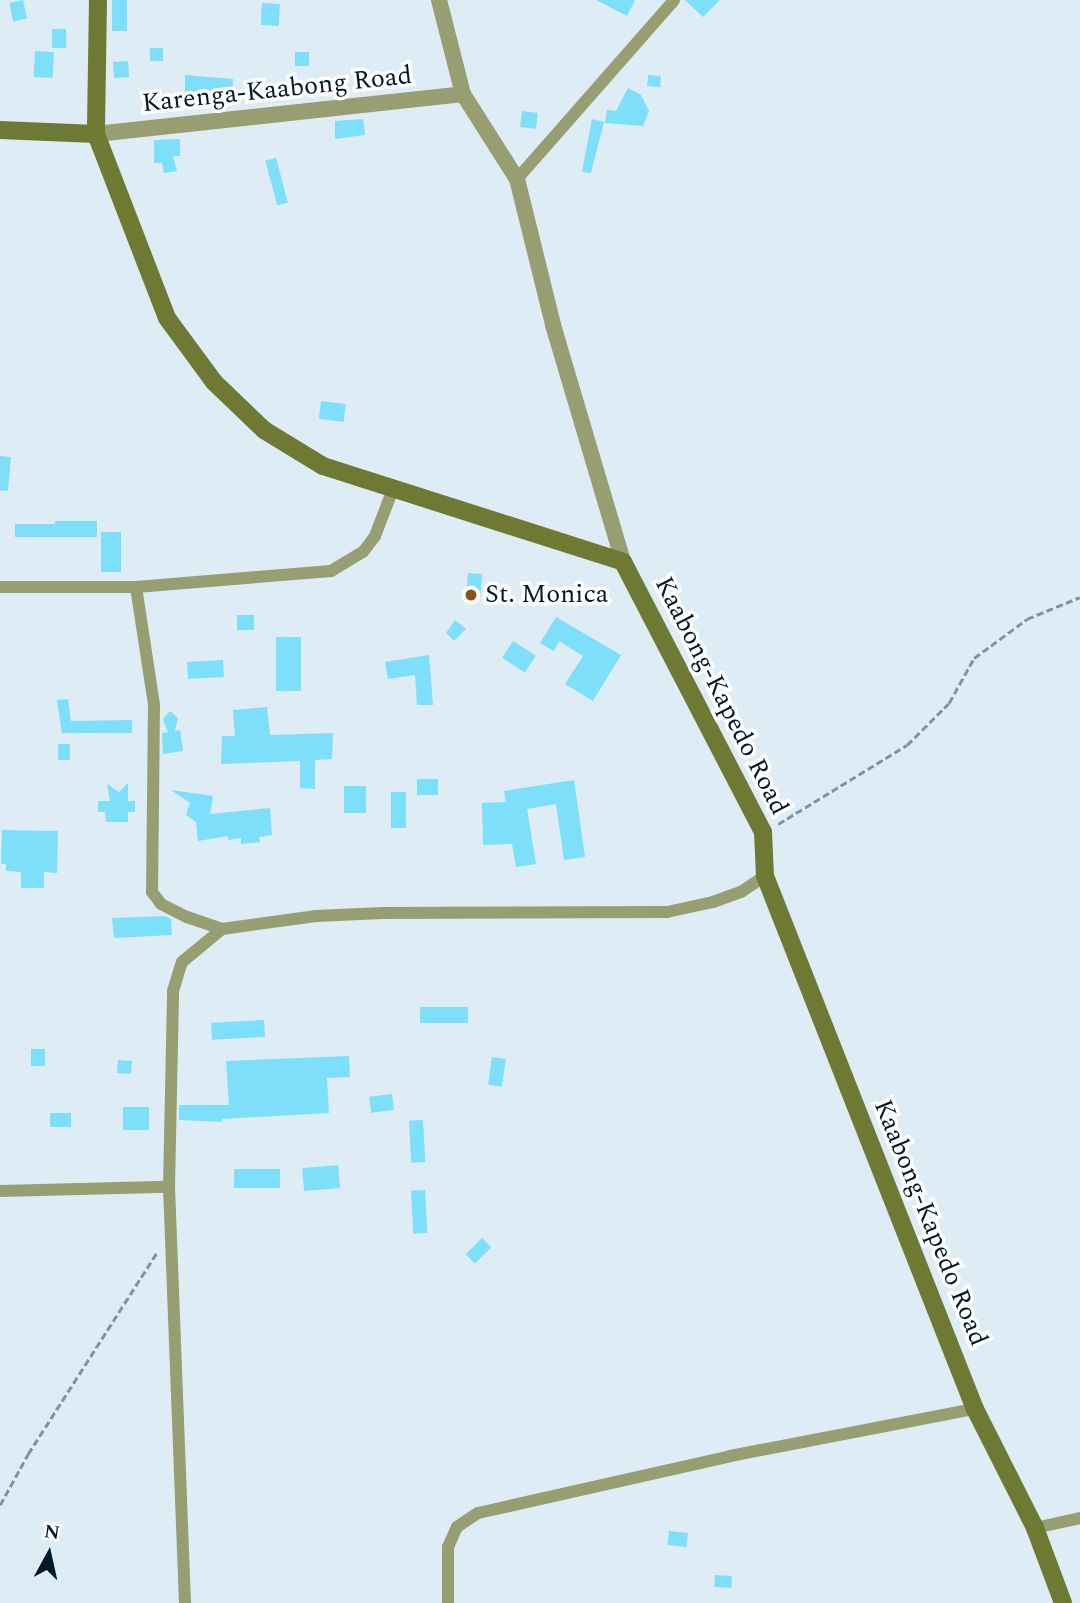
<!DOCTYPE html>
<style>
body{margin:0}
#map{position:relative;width:1080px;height:1603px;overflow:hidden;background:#deecf5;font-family:Spectral,serif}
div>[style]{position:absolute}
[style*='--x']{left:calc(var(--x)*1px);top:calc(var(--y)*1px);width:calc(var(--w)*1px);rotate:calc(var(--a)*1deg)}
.building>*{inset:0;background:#7ddff9;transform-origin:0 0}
.path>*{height:2.5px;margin-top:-1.25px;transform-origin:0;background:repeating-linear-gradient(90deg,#80939f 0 7px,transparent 0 10.5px)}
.minor>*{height:12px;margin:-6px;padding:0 6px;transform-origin:6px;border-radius:6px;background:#969e72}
.tertiary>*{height:16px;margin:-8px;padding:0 8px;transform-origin:8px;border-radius:8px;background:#969e72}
.secondary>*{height:18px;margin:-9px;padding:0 9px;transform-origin:9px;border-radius:9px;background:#6e7934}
.dots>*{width:19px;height:19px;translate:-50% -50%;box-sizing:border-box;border:4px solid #fff;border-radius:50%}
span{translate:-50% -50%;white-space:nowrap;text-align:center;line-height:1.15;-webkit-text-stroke:7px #fff;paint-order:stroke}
.street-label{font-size:26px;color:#001a2a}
.poi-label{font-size:26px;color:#001a2a}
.left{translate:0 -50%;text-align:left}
.north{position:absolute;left:14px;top:1519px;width:70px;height:70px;-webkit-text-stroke:5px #fff;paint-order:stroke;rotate:8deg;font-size:19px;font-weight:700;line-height:28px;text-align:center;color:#001a2a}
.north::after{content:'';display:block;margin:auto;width:24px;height:32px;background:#001a2a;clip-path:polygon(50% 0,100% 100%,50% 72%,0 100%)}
</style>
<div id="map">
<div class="building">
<div style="left:23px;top:0;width:19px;height:14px;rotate:78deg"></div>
<div style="left:112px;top:0;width:15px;height:31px"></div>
<div style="clip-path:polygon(596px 0,635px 0,627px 16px)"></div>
<div style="clip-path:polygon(685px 0,720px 0,703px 17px)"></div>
<div style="left:262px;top:3px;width:18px;height:22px;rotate:3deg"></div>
<div style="left:52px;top:29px;width:14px;height:19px"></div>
<div style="left:150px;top:48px;width:13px;height:13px"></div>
<div style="left:35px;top:51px;width:19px;height:26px;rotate:3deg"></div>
<div style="left:295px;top:52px;width:14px;height:14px"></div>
<div style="left:128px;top:61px;width:16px;height:15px;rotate:86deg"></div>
<div style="clip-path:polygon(185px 75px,233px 79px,232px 94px,185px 94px)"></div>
<div style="left:648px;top:75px;width:13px;height:11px;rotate:4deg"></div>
<div style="clip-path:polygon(628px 88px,641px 95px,649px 111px,643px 126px,605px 123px,607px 110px,616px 111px)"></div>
<div style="left:522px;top:111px;width:16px;height:16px;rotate:7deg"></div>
<div style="clip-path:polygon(363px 119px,365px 135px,335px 139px,335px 121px)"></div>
<div style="clip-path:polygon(592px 119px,604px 122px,591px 173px,582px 172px)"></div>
<div style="clip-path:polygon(180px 139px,180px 156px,173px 156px,177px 171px,164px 173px,162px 163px,154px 163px,154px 140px)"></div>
<div style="left:276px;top:158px;width:46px;height:11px;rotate:75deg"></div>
<div style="left:321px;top:401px;width:25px;height:18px;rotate:7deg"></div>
<div style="left:0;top:456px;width:11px;height:34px;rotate:5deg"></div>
<div style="clip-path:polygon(55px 521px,97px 521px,97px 537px,15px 537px,15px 524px,55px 524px)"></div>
<div style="left:101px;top:532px;width:20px;height:40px"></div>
<div style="left:468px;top:573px;width:14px;height:23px;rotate:4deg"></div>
<div style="left:237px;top:615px;width:17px;height:15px"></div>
<div style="clip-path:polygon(556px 617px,621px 655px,593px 701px,565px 684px,583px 656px,559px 641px,554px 651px,540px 643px)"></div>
<div style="clip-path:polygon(455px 620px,466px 629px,454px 641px,446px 633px)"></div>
<div style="left:276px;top:637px;width:25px;height:54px"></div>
<div style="left:513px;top:641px;width:27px;height:20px;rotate:33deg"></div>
<div style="clip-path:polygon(429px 655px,433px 705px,417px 705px,415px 675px,388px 679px,385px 662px)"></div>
<div style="left:223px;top:660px;width:17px;height:36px;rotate:87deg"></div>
<div style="clip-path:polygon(68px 699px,71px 721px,132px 720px,132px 733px,62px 733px,57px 700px)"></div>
<div style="clip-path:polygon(267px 707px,270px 735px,333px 733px,332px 759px,315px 760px,315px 789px,300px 788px,300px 761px,221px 764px,222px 736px,235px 736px,233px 710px)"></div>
<div style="clip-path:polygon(170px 711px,178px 718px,175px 731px,180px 730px,183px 751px,163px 754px,162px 733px,168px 732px,163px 719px)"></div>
<div style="left:58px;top:744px;width:12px;height:16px"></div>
<div style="left:417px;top:779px;width:21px;height:16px"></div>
<div style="clip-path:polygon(574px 780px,585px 857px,564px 860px,556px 804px,527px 809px,536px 864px,516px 867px,512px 844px,483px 845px,482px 803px,506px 802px,504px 791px)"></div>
<div style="clip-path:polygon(128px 783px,128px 801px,135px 801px,135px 812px,128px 812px,128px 822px,106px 822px,105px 812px,98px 812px,98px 801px,110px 801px,107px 784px,119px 792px)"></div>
<div style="left:344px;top:786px;width:22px;height:27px"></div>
<div style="clip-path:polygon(171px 790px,213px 796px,210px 814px,270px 808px,272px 835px,259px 837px,260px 842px,241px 844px,241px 838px,228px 840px,228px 836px,198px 841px,196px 822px,186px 815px,190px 803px)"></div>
<div style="left:391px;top:792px;width:15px;height:36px"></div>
<div style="clip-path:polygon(2px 830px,58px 831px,57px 873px,44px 872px,44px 888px,21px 888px,21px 872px,6px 871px,6px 864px,1px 864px)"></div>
<div style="clip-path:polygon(165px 916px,171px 919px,172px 935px,114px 938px,112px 918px)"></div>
<div style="left:468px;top:1007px;width:16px;height:48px;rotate:90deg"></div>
<div style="left:264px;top:1020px;width:17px;height:53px;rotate:87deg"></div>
<div style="left:45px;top:1049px;width:17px;height:14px;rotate:90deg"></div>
<div style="clip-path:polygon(349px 1056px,350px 1077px,327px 1078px,329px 1113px,222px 1119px,222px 1122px,179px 1120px,179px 1105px,229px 1105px,226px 1061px)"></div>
<div style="left:492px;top:1057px;width:14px;height:28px;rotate:8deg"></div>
<div style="left:118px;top:1060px;width:14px;height:13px;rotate:4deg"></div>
<div style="left:392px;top:1094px;width:16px;height:23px;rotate:83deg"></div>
<div style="left:149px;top:1107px;width:23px;height:26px;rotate:90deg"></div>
<div style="left:71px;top:1113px;width:14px;height:21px;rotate:90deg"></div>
<div style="left:423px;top:1120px;width:42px;height:14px;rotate:87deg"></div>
<div style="left:338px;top:1165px;width:23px;height:36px;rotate:85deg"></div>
<div style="left:280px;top:1169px;width:19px;height:46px;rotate:90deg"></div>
<div style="left:425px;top:1190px;width:43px;height:14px;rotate:87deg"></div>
<div style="left:482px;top:1238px;width:13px;height:23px;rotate:45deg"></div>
<div style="left:669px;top:1531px;width:19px;height:14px;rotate:6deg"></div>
<div style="left:715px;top:1575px;width:17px;height:12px;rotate:3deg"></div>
</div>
<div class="path">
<div style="--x:778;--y:824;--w:151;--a:-31.5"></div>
<div style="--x:907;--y:745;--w:59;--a:-45"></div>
<div style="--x:949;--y:703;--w:51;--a:-60.9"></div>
<div style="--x:974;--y:658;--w:66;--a:-36.3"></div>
<div style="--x:1027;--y:619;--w:57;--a:-22.5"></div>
<div style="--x:0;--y:1505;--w:58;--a:-61.2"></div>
<div style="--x:28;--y:1454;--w:241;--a:-57.4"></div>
</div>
<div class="minor">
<div style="--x:517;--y:179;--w:238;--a:-48.7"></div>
<div style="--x:0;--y:587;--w:136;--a:0"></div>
<div style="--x:136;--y:587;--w:196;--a:-4.7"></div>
<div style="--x:331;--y:571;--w:37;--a:-31"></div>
<div style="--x:363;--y:552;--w:20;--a:-53"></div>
<div style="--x:375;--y:536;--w:50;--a:-69"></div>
<div style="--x:136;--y:587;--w:119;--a:81.3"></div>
<div style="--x:154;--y:705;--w:187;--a:90.6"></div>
<div style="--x:152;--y:892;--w:15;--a:53"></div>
<div style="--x:161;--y:904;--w:29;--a:27"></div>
<div style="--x:187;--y:917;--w:37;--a:19"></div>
<div style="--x:222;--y:929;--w:95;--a:-7.9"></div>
<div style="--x:316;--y:916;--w:67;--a:-2.6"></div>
<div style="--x:383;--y:913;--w:284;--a:-0.2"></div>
<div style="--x:667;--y:912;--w:47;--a:-12.3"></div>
<div style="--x:713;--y:902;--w:30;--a:-20"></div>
<div style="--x:741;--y:892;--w:29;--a:-34"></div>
<div style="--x:0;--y:1191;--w:169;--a:-1.4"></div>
<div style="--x:1035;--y:1528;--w:46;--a:-12.5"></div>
<div style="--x:185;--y:1603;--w:416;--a:-92.2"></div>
<div style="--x:169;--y:1187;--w:196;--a:-88.8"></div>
<div style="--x:173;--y:991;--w:30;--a:-73"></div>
<div style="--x:182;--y:962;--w:52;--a:-39.5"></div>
<div style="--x:448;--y:1603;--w:56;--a:-90"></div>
<div style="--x:448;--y:1547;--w:22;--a:-66"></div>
<div style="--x:457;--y:1527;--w:25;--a:-34"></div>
<div style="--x:478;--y:1513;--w:258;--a:-12.7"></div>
<div style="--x:730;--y:1456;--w:249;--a:-10.9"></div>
</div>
<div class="tertiary">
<div style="--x:439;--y:0;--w:97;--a:75.7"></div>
<div style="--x:463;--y:94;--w:101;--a:57.6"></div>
<div style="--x:517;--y:179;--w:150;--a:76.1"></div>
<div style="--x:553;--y:325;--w:247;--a:73.5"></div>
<div style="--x:96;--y:134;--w:369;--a:-6.2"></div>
</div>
<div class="secondary">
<div style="--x:98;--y:0;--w:134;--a:90.9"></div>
<div style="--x:96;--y:134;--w:197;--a:68.9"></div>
<div style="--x:167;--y:318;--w:79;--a:53.7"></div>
<div style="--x:214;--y:382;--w:69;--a:43.8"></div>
<div style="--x:264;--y:430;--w:69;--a:31.4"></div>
<div style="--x:323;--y:466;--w:315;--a:17.7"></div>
<div style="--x:623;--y:562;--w:304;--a:62.6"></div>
<div style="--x:763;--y:832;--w:44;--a:87.4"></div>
<div style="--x:765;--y:876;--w:573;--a:68.5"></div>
<div style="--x:975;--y:1409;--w:133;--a:63.2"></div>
<div style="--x:1035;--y:1528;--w:80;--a:69.5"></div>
<div style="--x:0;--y:130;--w:96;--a:2.4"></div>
</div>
<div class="dots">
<div style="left:471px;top:595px;background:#905019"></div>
</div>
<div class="street-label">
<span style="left:277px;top:90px;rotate:-6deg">Karenga-Kaabong Road</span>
<span style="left:721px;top:696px;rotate:63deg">Kaabong-Kapedo Road</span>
<span style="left:930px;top:1223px;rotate:68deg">Kaabong-Kapedo Road</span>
</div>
<div class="poi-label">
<span class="left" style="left:485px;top:595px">St. Monica</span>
</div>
<div class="north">N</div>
</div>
